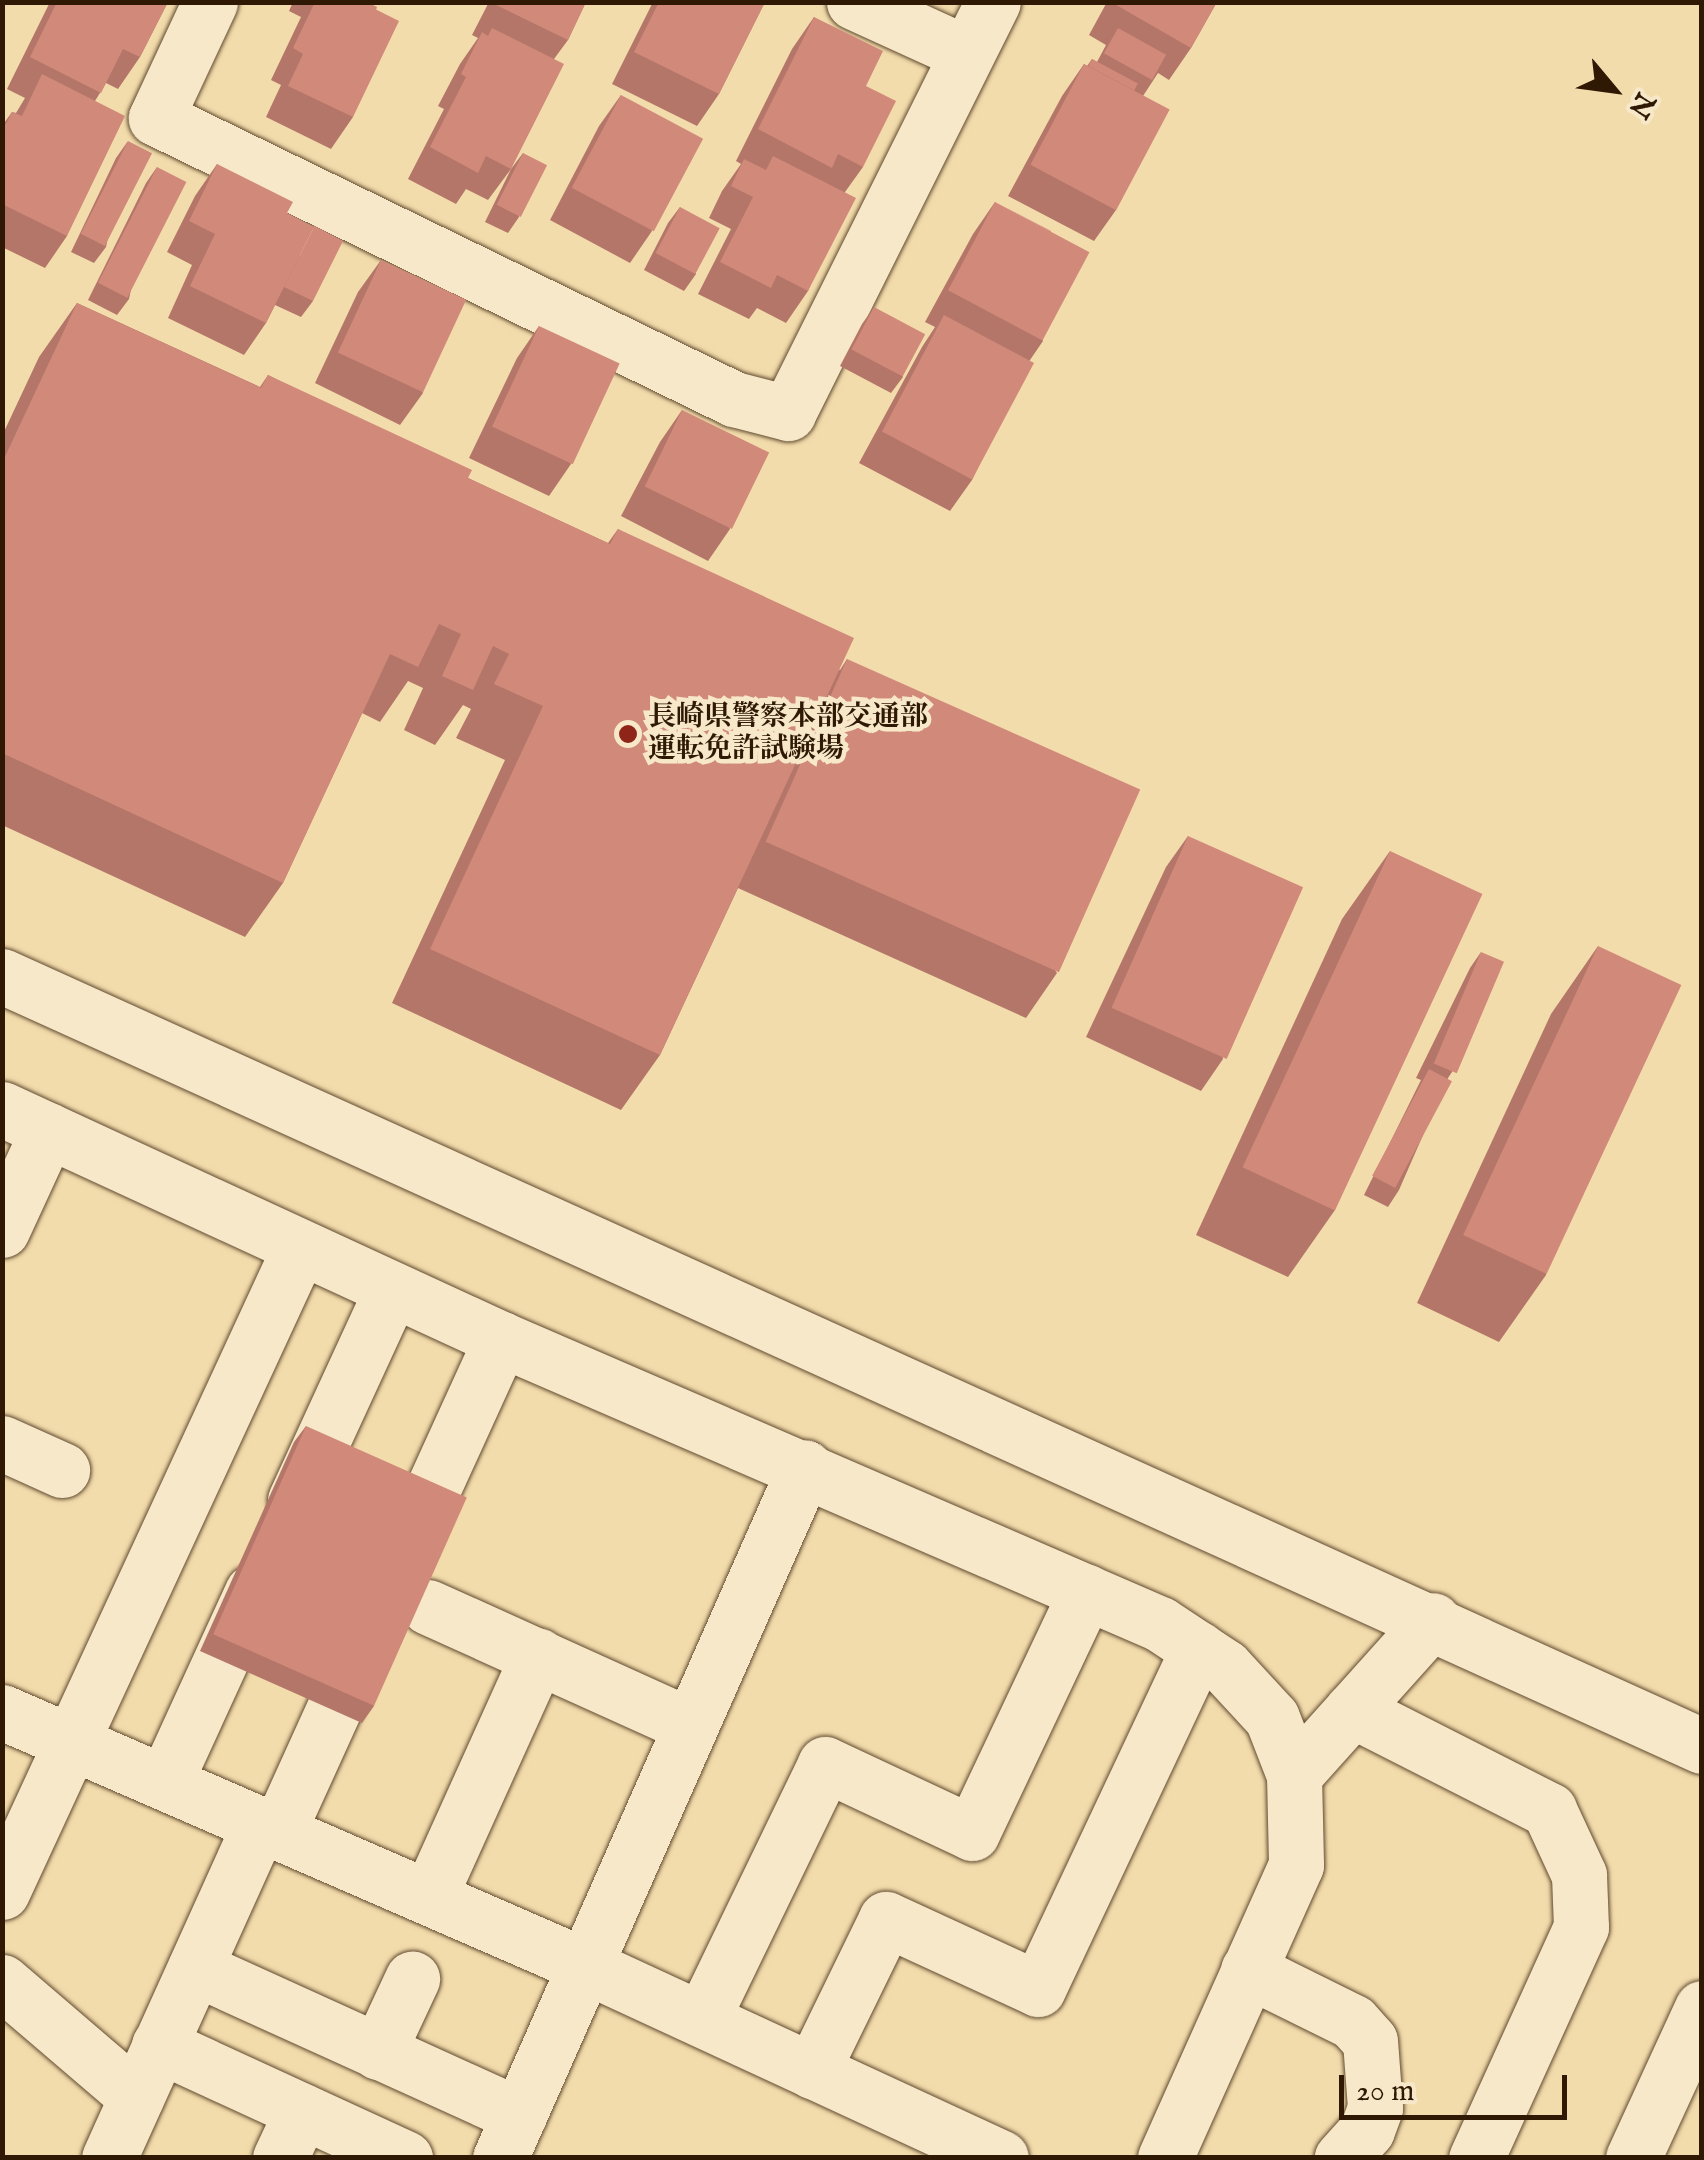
<!DOCTYPE html>
<meta charset="utf-8">
<style>
body{margin:0}
#map{position:relative;width:1704px;height:2160px;overflow:hidden;background:#f3dcac;font-family:"IM FELL English","Noto Serif JP",serif}
div>[style]{position:absolute}
[style*='--x']{left:calc(var(--x)*1px);top:calc(var(--y)*1px);width:calc(var(--w)*1px);rotate:calc(var(--a)*1deg)}
.roads{filter:drop-shadow(0 0 2px #604a2f) drop-shadow(0 0 2px #604a2f)}
.minor>*{height:55px;margin:-27.5px;padding:0 27.5px;transform-origin:27.5px;border-radius:27.5px;background:#f7e8c9}
.wall>*{inset:0;background:#b47669}
.building>*{inset:0;background:#d1897a;transform-origin:0 0}
.dots>*{width:28px;height:28px;translate:-50% -50%;box-sizing:border-box;border:5px solid #f7e8c9;border-radius:50%}
span{translate:-50% -50%;white-space:nowrap;text-align:center;line-height:1.15;-webkit-text-stroke:9px #f7e8c9;paint-order:stroke}
.poi-label{font-size:28px;color:#2f1905;font-weight:700}
.left{translate:0 -50%;text-align:left}
.frame{position:absolute;inset:0;border:5px solid #2f1905;pointer-events:none}
.north{position:absolute;left:1564px;top:40px;width:100px;height:100px;-webkit-text-stroke:8px #f7e8c9;paint-order:stroke;rotate:119deg;font-size:28px;font-weight:700;line-height:40px;text-align:center;color:#2f1905}
.north::after{content:'';display:block;margin:auto;width:35px;height:45px;background:#2f1905;clip-path:polygon(50% 0,100% 100%,50% 72%,0 100%)}
.scale{position:absolute;left:1339px;top:2075px;width:228px;height:45px;box-sizing:border-box;border:5px solid #2f1905;border-top:0;padding-left:12px;font-size:30px;line-height:35px;white-space:nowrap;color:#2f1905;-webkit-text-stroke:8px #f7e8c9;paint-order:stroke}
</style>
<div id="map">
<div class="roads">
<div class="minor">
<div style="--x:210;--y:2;--w:128;--a:115"></div>
<div style="--x:156;--y:118;--w:643;--a:25.93"></div>
<div style="--x:734;--y:399;--w:56;--a:14.5"></div>
<div style="--x:788;--y:413;--w:459;--a:-63.5"></div>
<div style="--x:854;--y:2;--w:123;--a:24.5"></div>
<div style="--x:2;--y:976;--w:1866;--a:24.37"></div>
<div style="--x:2;--y:1109;--w:549;--a:24.75"></div>
<div style="--x:501;--y:1339;--w:718;--a:23.39"></div>
<div style="--x:1160;--y:1624;--w:78;--a:33.5"></div>
<div style="--x:1225;--y:1667;--w:69;--a:47.3"></div>
<div style="--x:1272;--y:1718;--w:61;--a:68.9"></div>
<div style="--x:1294;--y:1775;--w:90;--a:88.7"></div>
<div style="--x:1296;--y:1865;--w:321;--a:114.1"></div>
<div style="--x:2;--y:1230;--w:110;--a:-65.3"></div>
<div style="--x:2;--y:1443;--w:66;--a:24.2"></div>
<div style="--x:295;--y:1500;--w:232;--a:-65.3"></div>
<div style="--x:405;--y:1550;--w:232;--a:-65.5"></div>
<div style="--x:428;--y:1607;--w:286;--a:24.3"></div>
<div style="--x:1352;--y:1710;--w:221;--a:26.9"></div>
<div style="--x:1549;--y:1810;--w:72;--a:65.2"></div>
<div style="--x:1579;--y:1875;--w:52;--a:87.8"></div>
<div style="--x:1581;--y:1927;--w:254;--a:114.4"></div>
<div style="--x:2;--y:1712;--w:637;--a:23.51"></div>
<div style="--x:586;--y:1966;--w:457;--a:24.8"></div>
<div style="--x:1294;--y:1775;--w:208;--a:-48.1"></div>
<div style="--x:165;--y:1782;--w:209;--a:-65.4"></div>
<div style="--x:278;--y:1832;--w:209;--a:-65.6"></div>
<div style="--x:2;--y:1892;--w:708;--a:-65.21"></div>
<div style="--x:429;--y:1897;--w:265;--a:-65.7"></div>
<div style="--x:195;--y:1968;--w:356;--a:24.4"></div>
<div style="--x:1248;--y:1970;--w:117;--a:26.3"></div>
<div style="--x:1353;--y:2022;--w:25;--a:48"></div>
<div style="--x:1370;--y:2041;--w:67;--a:85.7"></div>
<div style="--x:1375;--y:2108;--w:23;--a:110"></div>
<div style="--x:1367;--y:2130;--w:38;--a:132"></div>
<div style="--x:2;--y:1982;--w:177;--a:40.6"></div>
<div style="--x:702;--y:2019;--w:283;--a:-64.2"></div>
<div style="--x:825;--y:1764;--w:162;--a:25.1"></div>
<div style="--x:972;--y:1833;--w:267;--a:-64.7"></div>
<div style="--x:159;--y:2045;--w:271;--a:24.7"></div>
<div style="--x:378;--y:2052;--w:81;--a:-65"></div>
<div style="--x:812;--y:2071;--w:169;--a:-64"></div>
<div style="--x:886;--y:1919;--w:167;--a:24.7"></div>
<div style="--x:1038;--y:1989;--w:376;--a:-64.8"></div>
<div style="--x:109;--y:2158;--w:367;--a:-65.7"></div>
<div style="--x:280;--y:2158;--w:52;--a:-64.9"></div>
<div style="--x:500;--y:2158;--w:755;--a:-66.18"></div>
<div style="--x:1633;--y:2158;--w:165;--a:-65.3"></div>
</div>
</div>
<div class="wall">
<div style="clip-path:polygon(50px 2px,168px 2px,140px 57px,118px 89px,106px 83px,95px 101px,67px 236px,45px 268px,2px 247px,2px 126px,12px 112px,16px 113px,25px 98px,7px 89px)"></div>
<div style="clip-path:polygon(293px 2px,367px 2px,353px 117px,331px 149px,266px 117px,281px 85px,271px 80px,301px 17px,289px 11px)"></div>
<div style="clip-path:polygon(489px 2px,586px 2px,568px 40px,554px 59px,511px 169px,488px 200px,466px 189px,456px 204px,408px 179px,444px 109px,438px 106px,460px 64px,478px 38px,472px 35px)"></div>
<div style="clip-path:polygon(653px 2px,765px 2px,719px 94px,697px 126px,612px 84px)"></div>
<div style="clip-path:polygon(1107px 2px,1217px 2px,1191px 48px,1169px 80px,1158px 73px,1143px 96px,1116px 210px,1094px 241px,1008px 196px,1062px 96px,1084px 64px,1087px 66px,1092px 59px,1097px 62px,1106px 45px,1089px 35px)"></div>
<div style="clip-path:polygon(814px 17px,866px 86px,863px 167px,845px 192px,808px 291px,786px 323px,757px 308px,749px 319px,698px 294px,731px 229px,709px 218px,722px 191px,741px 164px,736px 161px,792px 49px)"></div>
<div style="clip-path:polygon(621px 95px,652px 231px,630px 263px,550px 220px,599px 126px)"></div>
<div style="clip-path:polygon(128px 141px,106px 247px,94px 263px,71px 252px,116px 158px)"></div>
<div style="clip-path:polygon(523px 153px,519px 217px,508px 233px,485px 222px,511px 169px)"></div>
<div style="clip-path:polygon(217px 164px,287px 213px,313px 301px,301px 317px,275px 305px,266px 323px,244px 355px,168px 318px,192px 265px,167px 252px,195px 196px)"></div>
<div style="clip-path:polygon(157px 167px,129px 299px,117px 315px,88px 300px,146px 183px)"></div>
<div style="clip-path:polygon(995px 202px,1043px 341px,1030px 360px,972px 480px,950px 511px,859px 463px,922px 347px,935px 327px,925px 322px,973px 234px)"></div>
<div style="clip-path:polygon(680px 207px,696px 274px,684px 291px,644px 270px,668px 223px)"></div>
<div style="clip-path:polygon(381px 260px,423px 393px,400px 425px,315px 383px,358px 292px)"></div>
<div style="clip-path:polygon(77px 303px,260px 387px,268px 375px,468px 478px,608px 543px,618px 529px,840px 670px,847px 659px,1057px 973px,1026px 1018px,738px 888px,660px 1055px,621px 1110px,392px 1003px,505px 760px,456px 738px,471px 709px,463px 705px,435px 745px,404px 730px,423px 688px,408px 681px,380px 722px,362px 713px,283px 883px,245px 937px,2px 825px,2px 436px,39px 357px)"></div>
<div style="clip-path:polygon(874px 307px,903px 377px,891px 393px,840px 366px,862px 324px)"></div>
<div style="clip-path:polygon(539px 326px,571px 464px,549px 496px,469px 458px,517px 358px)"></div>
<div style="clip-path:polygon(682px 410px,730px 529px,708px 561px,621px 516px,660px 442px)"></div>
<div style="clip-path:polygon(1188px 836px,1223px 1059px,1201px 1091px,1086px 1037px,1166px 867px)"></div>
<div style="clip-path:polygon(1390px 851px,1335px 1210px,1288px 1277px,1196px 1235px,1342px 919px)"></div>
<div style="clip-path:polygon(1598px 946px,1546px 1275px,1499px 1342px,1417px 1303px,1551px 1014px)"></div>
<div style="clip-path:polygon(1481px 952px,1452px 1072px,1448px 1078px,1399px 1190px,1388px 1207px,1364px 1195px,1421px 1080px,1416px 1078px,1470px 968px)"></div>
<div style="clip-path:polygon(306px 1426px,374px 1706px,362px 1723px,200px 1651px,294px 1442px)"></div>
</div>
<div class="building">
<div style="clip-path:polygon(57px 2px,168px 2px,140px 57px,123px 49px,101px 93px,30px 57px)"></div>
<div style="clip-path:polygon(315px 2px,361px 2px,399px 21px,353px 117px,288px 86px,303px 54px,293px 48px)"></div>
<div style="clip-path:polygon(361px 2px,367px 2px,377px 7px,376px 10px)"></div>
<div style="clip-path:polygon(494px 2px,586px 2px,568px 40px,494px 4px)"></div>
<div style="clip-path:polygon(659px 2px,765px 2px,719px 94px,634px 52px)"></div>
<div style="clip-path:polygon(1111px 2px,1217px 2px,1191px 48px)"></div>
<div style="clip-path:polygon(814px 17px,883px 51px,866px 86px,896px 101px,863px 167px,838px 154px,832px 168px,758px 129px)"></div>
<div style="clip-path:polygon(492px 28px,564px 64px,511px 169px,486px 156px,478px 173px,430px 147px,466px 77px,461px 74px,482px 32px,488px 36px)"></div>
<div style="left:1118px;top:28px;width:55px;height:29px;rotate:29deg"></div>
<div style="left:1092px;top:59px;width:52px;height:8px;rotate:28deg"></div>
<div style="left:1084px;top:64px;width:97px;height:114px;rotate:28deg"></div>
<div style="clip-path:polygon(42px 74px,125px 116px,67px 236px,2px 204px,2px 131px,12px 112px,22px 116px)"></div>
<div style="left:621px;top:95px;width:93px;height:105px;rotate:28deg"></div>
<div style="left:128px;top:141px;width:27px;height:104px;rotate:27deg"></div>
<div style="left:523px;top:153px;width:27px;height:58px;rotate:27deg"></div>
<div style="clip-path:polygon(773px 156px,856px 198px,808px 291px,777px 275px,771px 288px,720px 262px,753px 197px,731px 186px,744px 159px,766px 170px)"></div>
<div style="clip-path:polygon(217px 164px,293px 202px,287px 213px,314px 227px,266px 323px,190px 286px,215px 234px,189px 221px)"></div>
<div style="left:157px;top:167px;width:33px;height:130px;rotate:27deg"></div>
<div style="left:995px;top:202px;width:107px;height:100px;rotate:28deg"></div>
<div style="clip-path:polygon(999px 204px,1051px 231px,1051px 232px)"></div>
<div style="left:680px;top:207px;width:45px;height:52px;rotate:28deg"></div>
<div style="clip-path:polygon(313px 225px,343px 241px,313px 301px,284px 287px,314px 227px)"></div>
<div style="left:381px;top:260px;width:94px;height:102px;rotate:25deg"></div>
<div style="clip-path:polygon(77px 303px,261px 388px,268px 375px,472px 470px,468px 478px,610px 544px,618px 529px,854px 638px,660px 1055px,430px 949px,543px 706px,494px 684px,509px 654px,493px 646px,473px 690px,442px 676px,461px 634px,439px 624px,418px 667px,390px 654px,283px 883px,2px 753px,2px 463px)"></div>
<div style="left:874px;top:307px;width:58px;height:48px;rotate:28deg"></div>
<div style="left:944px;top:315px;width:102px;height:132px;rotate:28deg"></div>
<div style="left:539px;top:326px;width:89px;height:111px;rotate:25deg"></div>
<div style="left:682px;top:410px;width:97px;height:85px;rotate:26deg"></div>
<div style="left:847px;top:659px;width:321px;height:200px;rotate:24deg"></div>
<div style="left:1188px;top:836px;width:126px;height:188px;rotate:24deg"></div>
<div style="left:1390px;top:851px;width:102px;height:349px;rotate:25deg"></div>
<div style="left:1598px;top:946px;width:92px;height:319px;rotate:25deg"></div>
<div style="left:1481px;top:952px;width:25px;height:121px;rotate:23deg"></div>
<div style="left:1429px;top:1069px;width:26px;height:121px;rotate:28deg"></div>
<div style="left:306px;top:1426px;width:176px;height:228px;rotate:24deg"></div>
</div>
<div class="dots">
<div style="left:628px;top:734px;background:#8f2418"></div>
</div>
<div class="poi-label">
<span class="left" style="left:648px;top:734px">長崎県警察本部交通部<br>運転免許試験場</span>
</div>
<div class="frame"></div>
<div class="north">N</div>
<div class="scale">20 m</div>
</div>
